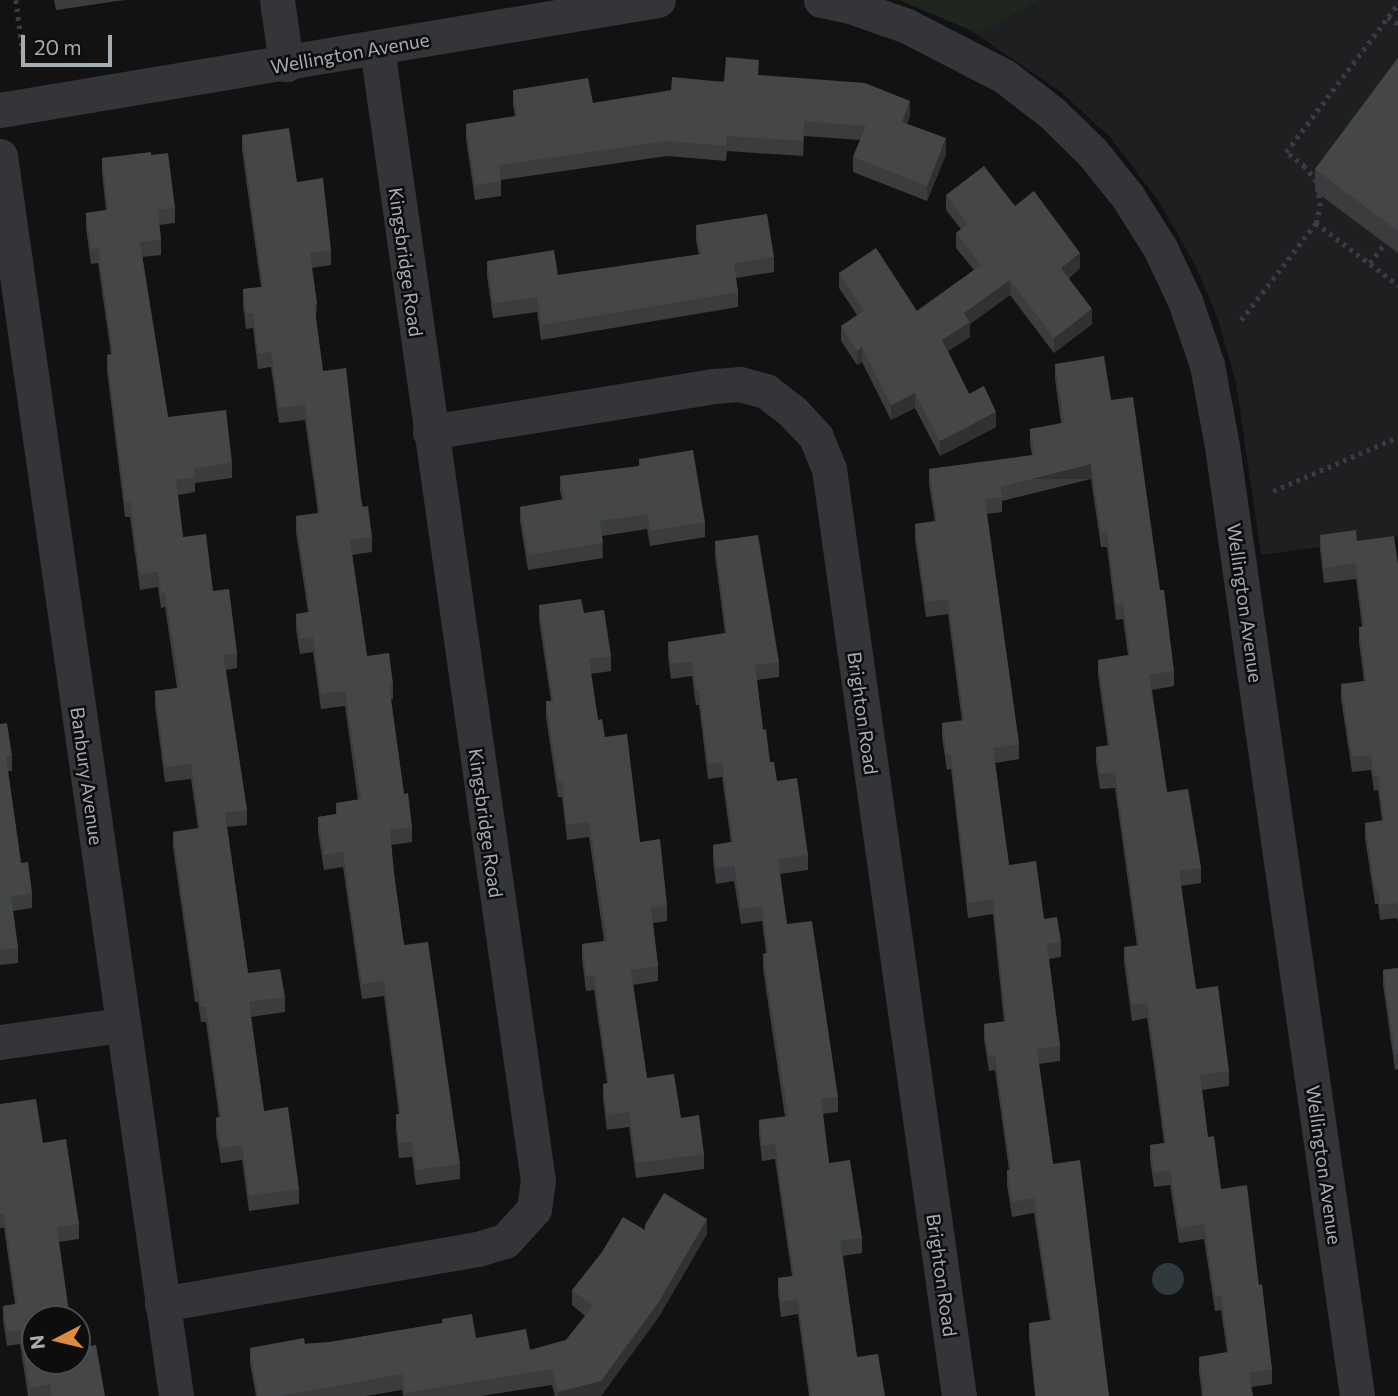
<!DOCTYPE html>
<style>
body{margin:0}
#map{position:relative;width:1398px;height:1396px;overflow:hidden;background:#121213;font-family:Commissioner,sans-serif}
div>[style]{position:absolute}
[style*='--x']{left:calc(var(--x)*1px);top:calc(var(--y)*1px);width:calc(var(--w)*1px);rotate:calc(var(--a)*1deg)}
.built>*{inset:0;background:#1e1f20}
.green>*{inset:0;background:#1f261f}
.water>*{inset:0;background:#2f383c}
.round{border-radius:50%}
.path>*{height:4.5px;margin-top:-2.25px;transform-origin:0;background:repeating-linear-gradient(90deg,#3a3c3f 0 3.5px,transparent 0 8.5px)}
.minor>*{height:35px;margin:-17.5px;padding:0 17.5px;transform-origin:17.5px;border-radius:17.5px;background:#343538}
.wall>*{inset:0;background:#3a3c3e}
.shaded-wall>*{inset:0;background:#303132;transform-origin:0 0}
.building>*{inset:0;background:#444648}
span{translate:-50% -50%;white-space:nowrap;text-align:center;line-height:1.15;-webkit-text-stroke:5px #0d0d0e;paint-order:stroke}
.street-label{font-size:19px;color:#a5acb2}
.north{position:absolute;left:21px;top:1305px;width:70px;height:70px;box-sizing:border-box;background:#0d0d0e;border:2px solid #4a4d50;border-radius:50%;rotate:263deg;font-size:19px;font-weight:700;line-height:28px;text-align:center;color:#a5acb2}
.north::after{content:'';display:block;margin:auto;width:24px;height:32px;background:#db8b42;clip-path:polygon(50% 0,100% 100%,50% 72%,0 100%)}
.scale{position:absolute;left:21px;top:35px;width:91px;height:32px;box-sizing:border-box;border:4px solid #a5acb2;border-top:0;padding-left:9px;font-size:21px;line-height:24px;white-space:nowrap;color:#a5acb2;-webkit-text-stroke:5px #0d0d0e;paint-order:stroke}
</style>
<div id="map">
<div class="built">
<div style="clip-path:polygon(1040px 0,1398px 0,1398px 536px,1261px 555px,1236px 383px,1218px 319px,1196px 267px,1160px 203px,1110px 137px,1061px 92px,970px 30px,988px 29px)"></div>
</div>
<div class="green">
<div style="clip-path:polygon(899px 0,1040px 0,988px 29px,970px 30px)"></div>
</div>
<div class="water">
<div class="round" style="left:1152px;top:1263px;width:32px;height:32px"></div>
</div>
<div class="path">
<div style="--x:16;--y:0;--w:61;--a:82.4"></div>
<div style="--x:1388;--y:17;--w:12;--a:35"></div>
<div style="--x:1316;--y:182;--w:19;--a:-126"></div>
<div style="--x:1305;--y:167;--w:24;--a:-142"></div>
<div style="--x:1286;--y:152;--w:186;--a:-52.9"></div>
<div style="--x:1316;--y:223;--w:103;--a:37.1"></div>
<div style="--x:1370;--y:263;--w:25;--a:-53"></div>
<div style="--x:1241;--y:320;--w:123;--a:-52.3"></div>
<div style="--x:1316;--y:223;--w:17;--a:-77"></div>
<div style="--x:1320;--y:206;--w:16;--a:-97"></div>
<div style="--x:1273;--y:491;--w:136;--a:-23.4"></div>
</div>
<div class="minor">
<div style="--x:277;--y:0;--w:65;--a:82"></div>
<div style="--x:821;--y:0;--w:30;--a:12"></div>
<div style="--x:850;--y:6;--w:60;--a:19.3"></div>
<div style="--x:907;--y:26;--w:109;--a:27.3"></div>
<div style="--x:1004;--y:76;--w:61;--a:37.6"></div>
<div style="--x:1052;--y:113;--w:56;--a:44.3"></div>
<div style="--x:1092;--y:152;--w:58;--a:51.3"></div>
<div style="--x:1128;--y:197;--w:60;--a:57.9"></div>
<div style="--x:1160;--y:248;--w:59;--a:64.7"></div>
<div style="--x:1185;--y:301;--w:68;--a:71"></div>
<div style="--x:1207;--y:365;--w:82;--a:79.5"></div>
<div style="--x:1222;--y:446;--w:960;--a:81.91"></div>
<div style="--x:0;--y:110;--w:667;--a:-9.49"></div>
<div style="--x:0;--y:156;--w:1252;--a:81.92"></div>
<div style="--x:430;--y:432;--w:287;--a:-9.2"></div>
<div style="--x:713;--y:386;--w:27;--a:-4"></div>
<div style="--x:740;--y:384;--w:27;--a:15"></div>
<div style="--x:766;--y:391;--w:33;--a:38"></div>
<div style="--x:792;--y:411;--w:35;--a:47"></div>
<div style="--x:816;--y:437;--w:35;--a:68"></div>
<div style="--x:829;--y:469;--w:936;--a:82.02"></div>
<div style="--x:0;--y:1042;--w:122;--a:-8"></div>
<div style="--x:162;--y:1304;--w:321;--a:-9.9"></div>
<div style="--x:478;--y:1249;--w:28;--a:-17"></div>
<div style="--x:505;--y:1241;--w:43;--a:-47.8"></div>
<div style="--x:534;--y:1209;--w:28;--a:-82"></div>
<div style="--x:538;--y:1181;--w:1143;--a:-98.09"></div>
</div>
<div class="wall">
<div style="clip-path:polygon(54px 0,125px 0,56px 10px)"></div>
<div style="clip-path:polygon(1398px 58px,1398px 253px,1315px 191px,1315px 169px)"></div>
<div style="clip-path:polygon(759px 75px,910px 116px,907px 124px,946px 154px,927px 201px,853px 172px,853px 157px,860px 140px,804px 136px,803px 156px,727px 151px,726px 161px,667px 156px,501px 180px,501px 196px,475px 200px,466px 139px,466px 124px,515px 116px,513px 105px,513px 90px,593px 103px)"></div>
<div style="clip-path:polygon(242px 135px,297px 182px,331px 250px,331px 265px,312px 268px,317px 304px,316px 319px,323px 371px,372px 537px,372px 552px,352px 555px,367px 656px,393px 684px,393px 699px,391px 700px,404px 794px,412px 827px,412px 842px,391px 845px,394px 874px,404px 945px,460px 1164px,460px 1179px,416px 1185px,412px 1157px,399px 1158px,396px 1130px,396px 1114px,399px 1114px,384px 996px,362px 999px,343px 867px,324px 870px,318px 832px,318px 817px,336px 814px,336px 803px,358px 800px,345px 706px,321px 709px,313px 652px,300px 654px,296px 629px,296px 614px,308px 612px,296px 532px,296px 516px,318px 513px,305px 420px,279px 423px,271px 367px,258px 369px,253px 328px,246px 329px,243px 305px,243px 289px,261px 287px,242px 150px)"></div>
<div style="clip-path:polygon(151px 155px,175px 208px,175px 223px,159px 225px,161px 240px,161px 255px,142px 257px,168px 417px,232px 463px,232px 478px,195px 483px,195px 492px,178px 495px,183px 537px,213px 591px,237px 653px,237px 668px,226px 670px,247px 810px,247px 825px,227px 827px,248px 973px,285px 997px,285px 1012px,251px 1017px,264px 1111px,299px 1189px,299px 1204px,249px 1211px,242px 1160px,221px 1163px,216px 1133px,216px 1118px,219px 1117px,206px 1022px,201px 1022px,198px 1002px,195px 1002px,173px 847px,173px 832px,198px 828px,191px 779px,165px 782px,155px 706px,155px 691px,177px 688px,165px 607px,161px 608px,158px 587px,140px 590px,130px 517px,125px 517px,107px 370px,107px 355px,111px 354px,98px 263px,91px 264px,86px 228px,86px 213px,106px 210px,102px 173px,102px 158px)"></div>
<div style="clip-path:polygon(946px 195px,1015px 206px,1080px 268px,1069px 278px,1092px 324px,1054px 353px,1010px 295px,970px 324px,970px 337px,948px 351px,969px 394px,996px 427px,940px 456px,915px 408px,891px 420px,862px 362px,857px 365px,841px 341px,841px 326px,857px 315px,839px 288px,839px 273px,917px 311px,974px 270px,956px 248px,956px 233px,961px 229px,946px 210px)"></div>
<div style="clip-path:polygon(696px 225px,774px 257px,774px 272px,736px 278px,738px 292px,738px 307px,541px 340px,537px 312px,493px 318px,487px 276px,487px 261px,558px 275px,699px 255px,696px 240px)"></div>
<div style="clip-path:polygon(1055px 364px,1111px 400px,1160px 590px,1174px 671px,1174px 686px,1152px 690px,1167px 792px,1201px 868px,1201px 883px,1181px 886px,1196px 989px,1229px 1071px,1229px 1086px,1202px 1090px,1208px 1137px,1221px 1189px,1259px 1285px,1272px 1369px,1272px 1384px,1251px 1387px,1253px 1396px,1202px 1396px,1199px 1372px,1199px 1357px,1227px 1352px,1221px 1310px,1215px 1311px,1204px 1239px,1179px 1243px,1170px 1185px,1154px 1187px,1150px 1160px,1150px 1145px,1164px 1143px,1155px 1073px,1147px 1018px,1132px 1021px,1124px 962px,1124px 947px,1137px 946px,1115px 788px,1100px 789px,1096px 762px,1096px 747px,1108px 746px,1098px 675px,1098px 660px,1128px 655px,1123px 619px,1116px 620px,1107px 547px,1101px 547px,1091px 479px,1002px 501px,1002px 512px,987px 514px,1019px 744px,1019px 759px,995px 763px,1009px 865px,1044px 919px,1061px 942px,1061px 957px,1049px 959px,1060px 1046px,1060px 1061px,1039px 1064px,1053px 1164px,1109px 1396px,1035px 1396px,1029px 1338px,1029px 1323px,1050px 1320px,1034px 1213px,1012px 1217px,1007px 1185px,1007px 1170px,1009px 1170px,995px 1070px,989px 1071px,984px 1039px,984px 1024px,1004px 1022px,993px 914px,968px 918px,951px 769px,947px 770px,942px 738px,942px 723px,962px 721px,948px 614px,926px 617px,915px 539px,915px 524px,935px 521px,929px 484px,929px 469px,1032px 455px,1030px 444px,1030px 429px,1061px 423px,1055px 379px)"></div>
<div style="clip-path:polygon(639px 459px,705px 522px,705px 537px,650px 546px,647px 529px,602px 536px,603px 558px,528px 570px,520px 521px,520px 507px,562px 500px,560px 491px,560px 476px,639px 466px)"></div>
<div style="clip-path:polygon(1320px 535px,1357px 541px,1398px 565px,1398px 923px,1397px 918px,1380px 920px,1378px 904px,1375px 904px,1365px 838px,1365px 823px,1382px 821px,1378px 790px,1374px 791px,1371px 770px,1352px 772px,1341px 699px,1341px 684px,1364px 681px,1359px 642px,1359px 627px,1362px 627px,1356px 579px,1324px 583px,1320px 550px)"></div>
<div style="clip-path:polygon(715px 541px,779px 662px,779px 677px,757px 680px,763px 730px,770px 762px,777px 781px,808px 855px,808px 870px,780px 874px,787px 924px,838px 1097px,838px 1112px,823px 1114px,829px 1163px,862px 1238px,862px 1253px,843px 1256px,857px 1357px,885px 1396px,809px 1396px,798px 1314px,781px 1317px,778px 1293px,778px 1278px,792px 1276px,775px 1159px,762px 1161px,759px 1135px,759px 1120px,785px 1117px,763px 969px,763px 954px,766px 953px,762px 921px,741px 924px,734px 881px,716px 884px,713px 860px,713px 845px,731px 842px,722px 777px,708px 779px,699px 705px,696px 705px,692px 676px,671px 679px,668px 657px,668px 642px,725px 633px,715px 556px)"></div>
<div style="clip-path:polygon(539px 605px,584px 613px,611px 656px,611px 671px,591px 674px,598px 720px,605px 737px,640px 842px,667px 905px,667px 921px,653px 923px,658px 966px,658px 981px,633px 985px,647px 1078px,681px 1118px,704px 1154px,704px 1169px,636px 1178px,629px 1127px,607px 1130px,603px 1099px,603px 1084px,607px 1083px,594px 990px,586px 991px,582px 959px,582px 944px,604px 941px,589px 837px,567px 840px,562px 797px,558px 797px,546px 717px,546px 701px,551px 701px,539px 620px)"></div>
<div style="clip-path:polygon(0 724px,12px 756px,12px 771px,8px 771px,21px 863px,32px 893px,32px 908px,13px 911px,18px 948px,18px 963px,0 965px)"></div>
<div style="clip-path:polygon(1398px 968px,1398px 1069px,1395px 1070px,1383px 985px,1383px 970px)"></div>
<div style="clip-path:polygon(0 1104px,43px 1143px,79px 1224px,79px 1239px,59px 1242px,35px 1319px,105px 1396px,28px 1396px,20px 1344px,7px 1346px,3px 1320px,3px 1306px,15px 1304px,4px 1228px,0 1228px)"></div>
<div style="clip-path:polygon(645px 1230px,707px 1234px,658px 1318px,601px 1396px,555px 1396px,552px 1385px,480px 1396px,403px 1396px,402px 1390px,366px 1396px,256px 1396px,250px 1363px,250px 1348px,330px 1342px,442px 1323px,442px 1319px,476px 1338px,530px 1350px,566px 1340px,585px 1316px,572px 1305px,572px 1290px)"></div>
</div>
<div class="shaded-wall">
<div style="clip-path:polygon(910px 101px,910px 116px,902px 137px,902px 122px)"></div>
<div style="clip-path:polygon(804px 121px,804px 136px,803px 156px,803px 141px)"></div>
<div style="clip-path:polygon(946px 138px,946px 154px,927px 201px,927px 186px)"></div>
<div style="clip-path:polygon(1080px 253px,1080px 268px,1061px 283px,1061px 268px)"></div>
<div style="clip-path:polygon(1010px 280px,1010px 295px,970px 324px,970px 337px,942px 355px,942px 340px,964px 313px)"></div>
<div style="clip-path:polygon(1092px 309px,1092px 324px,1054px 353px,1054px 338px)"></div>
<div style="clip-path:polygon(862px 347px,862px 362px,857px 365px,857px 351px)"></div>
<div style="clip-path:polygon(915px 393px,915px 408px,891px 420px,891px 405px)"></div>
<div style="clip-path:polygon(996px 412px,996px 427px,940px 456px,940px 441px)"></div>
<div style="left:1091px;top:464px;width:15px;height:94px;rotate:90deg"></div>
<div style="clip-path:polygon(707px 1219px,707px 1234px,658px 1318px,601px 1396px,558px 1396px,558px 1392px)"></div>
</div>
<div class="building">
<div style="clip-path:polygon(726px 57px,759px 60px,758px 75px,865px 83px,910px 101px,902px 122px,946px 138px,927px 186px,853px 157px,866px 126px,804px 121px,803px 141px,727px 136px,726px 146px,667px 141px,499px 165px,501px 181px,475px 185px,466px 124px,517px 116px,513px 90px,588px 78px,593px 103px,671px 91px,672px 77px,724px 82px)"></div>
<div style="clip-path:polygon(1398px 58px,1398px 231px,1315px 169px)"></div>
<div style="clip-path:polygon(289px 128px,297px 182px,323px 178px,331px 250px,310px 253px,317px 304px,314px 304px,323px 371px,346px 368px,362px 507px,368px 506px,372px 537px,350px 540px,367px 656px,389px 653px,393px 684px,389px 685px,404px 794px,408px 793px,412px 827px,390px 830px,394px 874px,404px 945px,428px 942px,460px 1164px,416px 1170px,412px 1142px,399px 1143px,396px 1114px,401px 1114px,384px 981px,362px 984px,343px 852px,324px 855px,318px 817px,337px 814px,336px 803px,361px 799px,345px 691px,321px 694px,313px 637px,300px 639px,296px 614px,310px 612px,296px 516px,320px 513px,305px 405px,279px 408px,271px 352px,258px 354px,253px 313px,246px 314px,243px 289px,263px 287px,242px 135px)"></div>
<div style="clip-path:polygon(151px 152px,151px 155px,168px 153px,175px 208px,158px 210px,161px 240px,140px 242px,168px 417px,226px 410px,232px 463px,194px 468px,195px 477px,176px 480px,183px 537px,206px 534px,213px 591px,229px 589px,237px 653px,223px 655px,247px 810px,225px 813px,248px 973px,280px 969px,285px 997px,249px 1002px,264px 1111px,288px 1107px,299px 1189px,249px 1196px,242px 1145px,221px 1148px,216px 1118px,221px 1117px,206px 1007px,201px 1007px,198px 987px,195px 987px,173px 832px,200px 828px,191px 764px,165px 767px,155px 691px,180px 688px,165px 592px,161px 593px,158px 572px,140px 575px,130px 502px,125px 502px,107px 355px,113px 354px,98px 248px,91px 249px,86px 213px,108px 210px,102px 158px)"></div>
<div style="clip-path:polygon(984px 166px,1015px 206px,1034px 191px,1080px 253px,1061px 268px,1092px 309px,1054px 338px,1010px 280px,964px 313px,970px 322px,942px 340px,969px 394px,984px 386px,996px 412px,940px 441px,915px 393px,891px 405px,862px 347px,857px 351px,841px 326px,864px 311px,839px 273px,876px 248px,917px 311px,981px 265px,956px 233px,968px 224px,946px 195px)"></div>
<div style="clip-path:polygon(767px 214px,774px 257px,734px 263px,738px 292px,541px 325px,537px 297px,493px 303px,487px 261px,554px 250px,558px 275px,701px 254px,696px 225px)"></div>
<div style="clip-path:polygon(1104px 356px,1111px 400px,1133px 397px,1160px 590px,1164px 590px,1174px 671px,1149px 675px,1167px 792px,1188px 789px,1196px 837px,1201px 868px,1179px 871px,1196px 989px,1218px 986px,1229px 1071px,1200px 1075px,1208px 1137px,1214px 1136px,1221px 1189px,1247px 1185px,1259px 1285px,1262px 1284px,1272px 1369px,1249px 1373px,1253px 1396px,1204px 1396px,1199px 1357px,1229px 1352px,1221px 1295px,1215px 1296px,1204px 1224px,1179px 1228px,1170px 1170px,1154px 1172px,1150px 1145px,1166px 1143px,1155px 1058px,1147px 1003px,1132px 1005px,1124px 947px,1139px 945px,1115px 773px,1100px 774px,1096px 747px,1110px 745px,1098px 660px,1130px 655px,1123px 604px,1116px 605px,1107px 532px,1101px 532px,1091px 464px,1000px 487px,1002px 497px,985px 500px,1019px 744px,993px 748px,1009px 865px,1036px 861px,1044px 919px,1057px 917px,1061px 942px,1047px 944px,1060px 1046px,1037px 1049px,1053px 1164px,1080px 1160px,1109px 1396px,1036px 1396px,1029px 1323px,1052px 1320px,1034px 1198px,1012px 1202px,1007px 1170px,1011px 1170px,995px 1055px,989px 1056px,984px 1024px,1006px 1021px,993px 899px,968px 903px,951px 754px,947px 755px,942px 723px,964px 720px,948px 599px,926px 602px,915px 524px,937px 521px,929px 469px,1035px 455px,1030px 429px,1064px 423px,1055px 364px)"></div>
<div style="clip-path:polygon(693px 450px,705px 522px,650px 531px,647px 514px,600px 521px,603px 543px,528px 555px,520px 507px,564px 499px,560px 476px,641px 466px,639px 459px)"></div>
<div style="clip-path:polygon(1356px 530px,1357px 541px,1394px 536px,1398px 565px,1398px 908px,1397px 903px,1380px 905px,1378px 889px,1375px 889px,1365px 823px,1384px 820px,1378px 775px,1374px 776px,1371px 755px,1352px 757px,1341px 684px,1366px 681px,1359px 627px,1364px 626px,1356px 563px,1324px 568px,1320px 535px)"></div>
<div style="clip-path:polygon(758px 535px,779px 662px,755px 665px,763px 730px,766px 729px,770px 762px,774px 762px,777px 781px,797px 778px,808px 855px,778px 859px,787px 924px,812px 921px,838px 1097px,821px 1099px,829px 1163px,850px 1160px,862px 1238px,840px 1241px,857px 1357px,878px 1354px,885px 1396px,811px 1396px,798px 1299px,781px 1302px,778px 1278px,794px 1276px,775px 1144px,762px 1146px,759px 1120px,788px 1116px,763px 954px,768px 953px,762px 906px,741px 909px,734px 866px,716px 868px,713px 845px,733px 842px,722px 762px,708px 764px,699px 690px,696px 690px,692px 661px,671px 664px,668px 642px,727px 633px,715px 541px)"></div>
<div style="clip-path:polygon(581px 599px,584px 613px,604px 610px,611px 656px,589px 659px,598px 720px,602px 719px,605px 737px,627px 734px,640px 842px,660px 839px,667px 905px,651px 908px,658px 966px,631px 970px,647px 1078px,674px 1074px,681px 1118px,699px 1115px,704px 1154px,636px 1163px,629px 1112px,607px 1115px,603px 1084px,609px 1083px,594px 975px,586px 976px,582px 944px,607px 941px,589px 822px,567px 825px,562px 782px,558px 782px,546px 701px,553px 701px,539px 605px)"></div>
<div style="clip-path:polygon(7px 723px,12px 756px,6px 757px,21px 863px,28px 862px,32px 893px,11px 897px,18px 948px,0 950px,0 724px)"></div>
<div style="clip-path:polygon(1398px 968px,1398px 1054px,1395px 1055px,1383px 970px)"></div>
<div style="clip-path:polygon(36px 1099px,43px 1143px,66px 1139px,79px 1224px,57px 1227px,70px 1319px,35px 1319px,35px 1361px,77px 1361px,77px 1348px,96px 1345px,105px 1396px,51px 1396px,50px 1384px,29px 1388px,20px 1330px,7px 1332px,3px 1306px,17px 1304px,4px 1213px,0 1214px,0 1104px)"></div>
<div style="clip-path:polygon(664px 1193px,707px 1219px,658px 1303px,601px 1381px,558px 1392px,552px 1369px,404px 1393px,402px 1374px,281px 1396px,258px 1396px,250px 1348px,304px 1338px,305px 1344px,330px 1342px,443px 1323px,442px 1319px,472px 1314px,476px 1338px,526px 1329px,530px 1350px,566px 1340px,593px 1306px,572px 1290px,602px 1252px,623px 1217px,645px 1230px,645px 1225px)"></div>
</div>
<div class="street-label">
<span style="left:350px;top:53px;rotate:-10deg">Wellington Avenue</span>
<span style="left:406px;top:262px;rotate:82deg">Kingsbridge Road</span>
<span style="left:1245px;top:603px;rotate:82deg">Wellington Avenue</span>
<span style="left:863px;top:713px;rotate:82deg">Brighton Road</span>
<span style="left:87px;top:776px;rotate:82deg">Banbury Avenue</span>
<span style="left:486px;top:823px;rotate:82deg">Kingsbridge Road</span>
<span style="left:1324px;top:1165px;rotate:82deg">Wellington Avenue</span>
<span style="left:942px;top:1275px;rotate:82deg">Brighton Road</span>
</div>
<div class="north">N</div>
<div class="scale">20 m</div>
</div>
